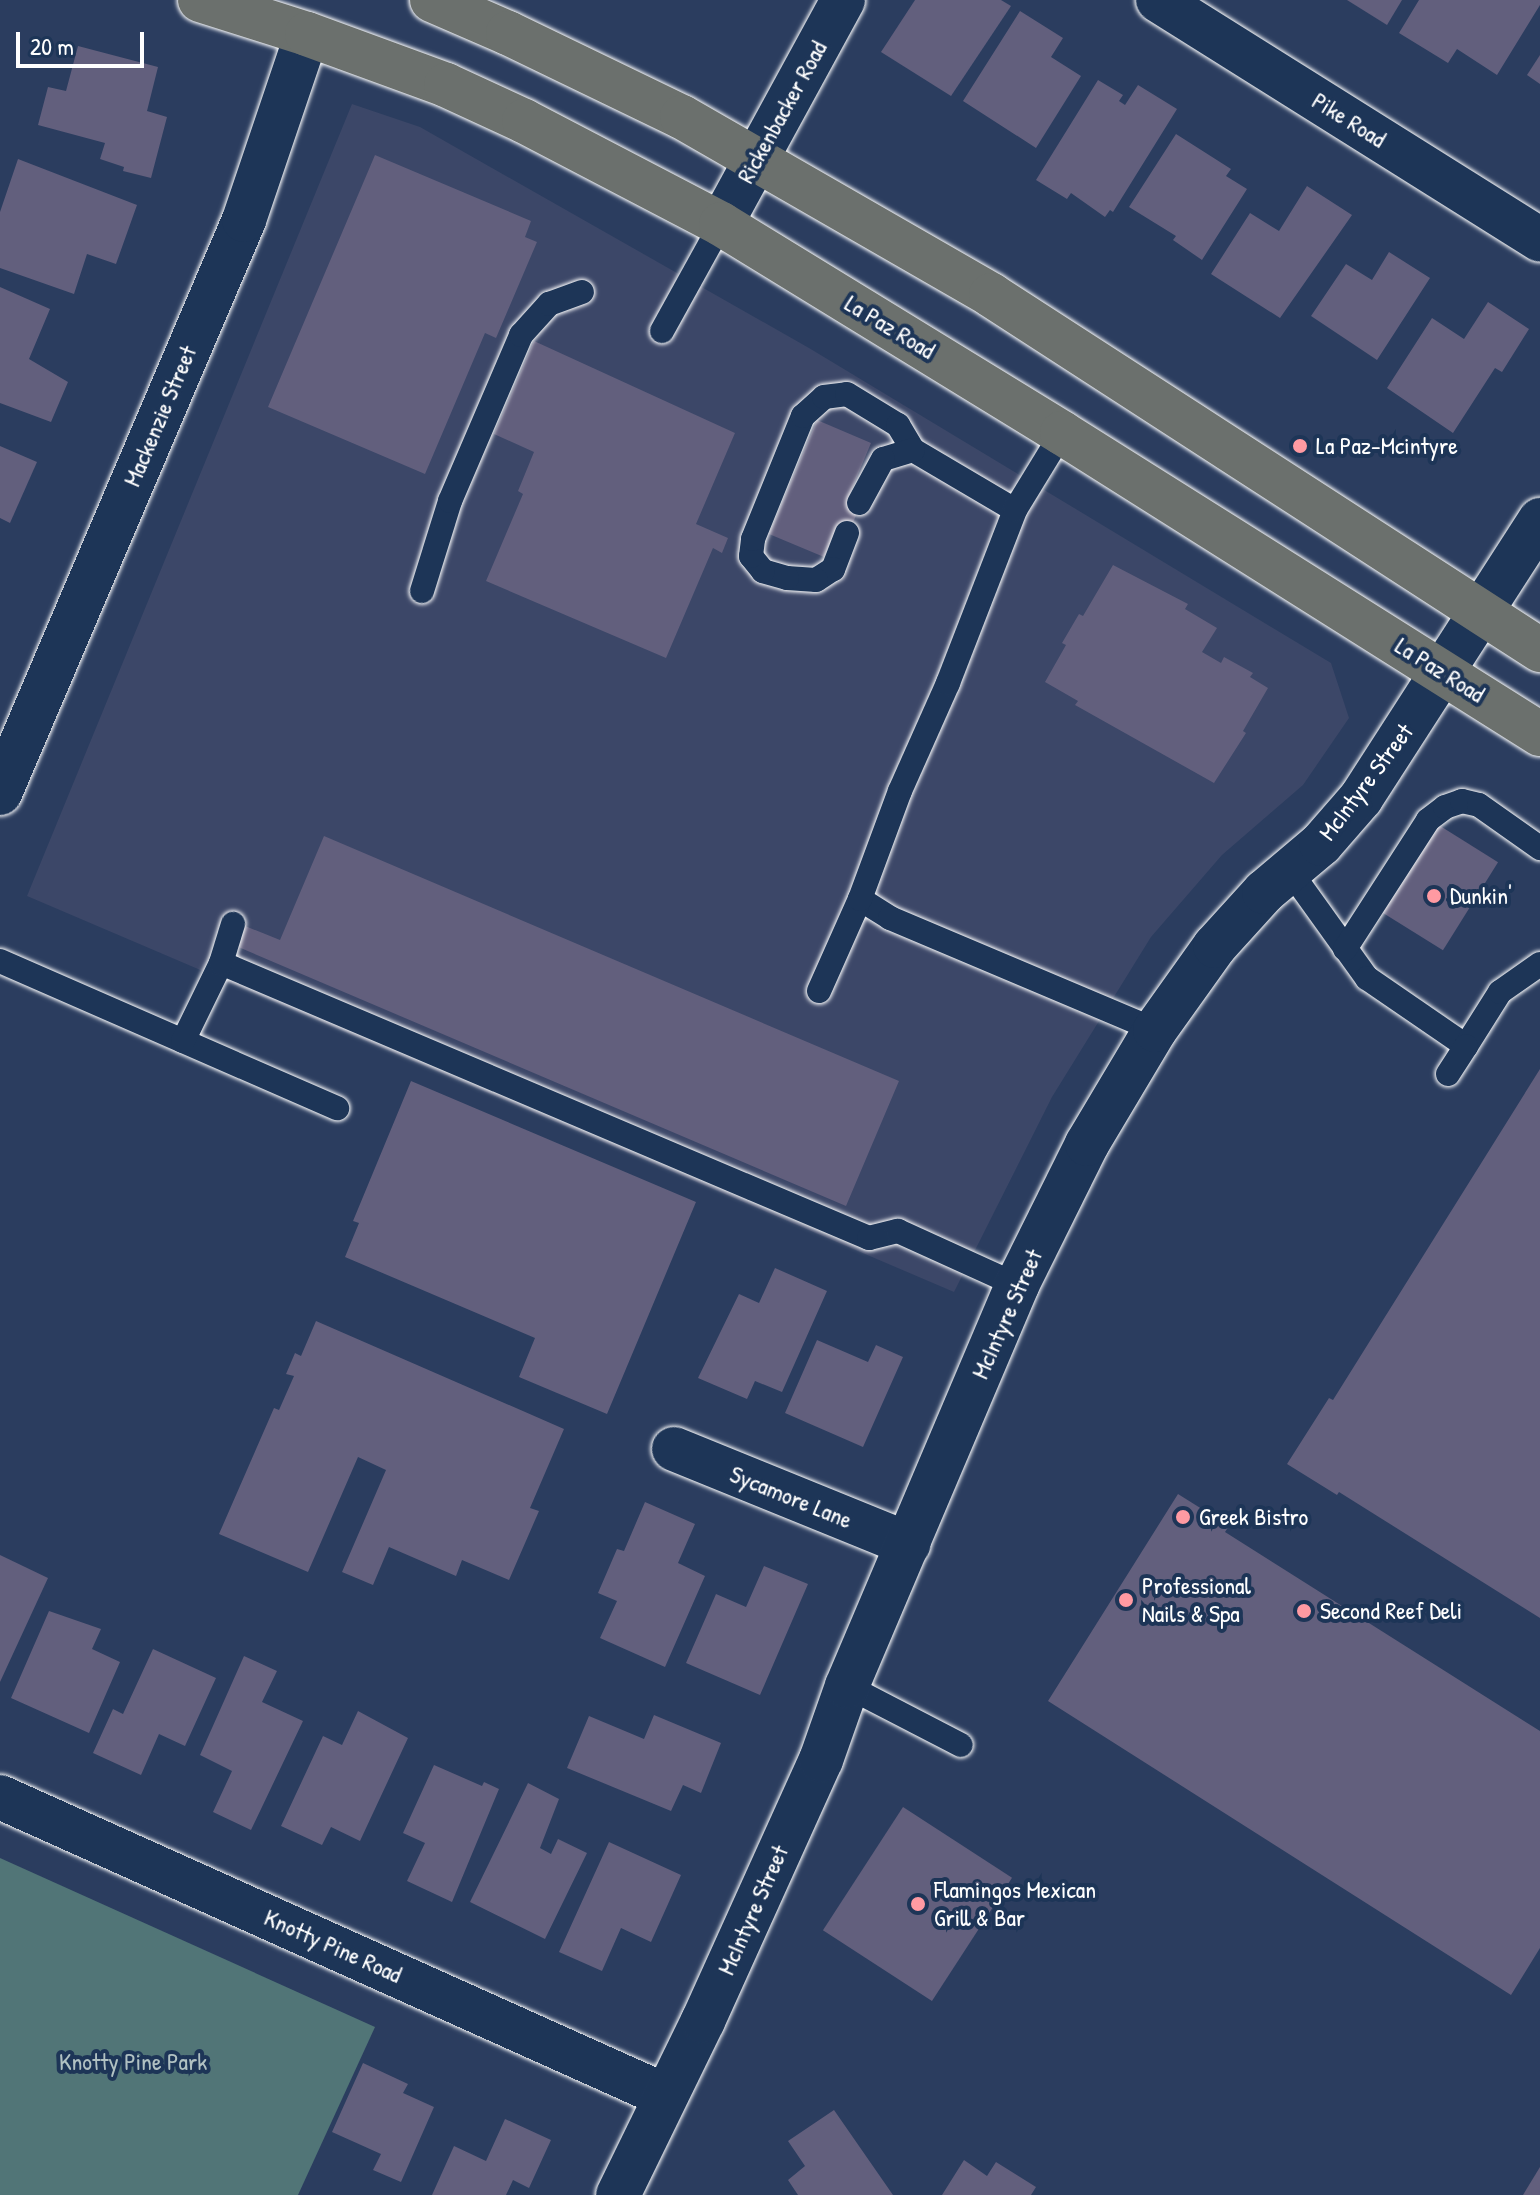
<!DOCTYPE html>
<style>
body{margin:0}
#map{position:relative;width:1540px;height:2195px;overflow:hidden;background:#2b3d5f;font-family:"Patrick Hand",sans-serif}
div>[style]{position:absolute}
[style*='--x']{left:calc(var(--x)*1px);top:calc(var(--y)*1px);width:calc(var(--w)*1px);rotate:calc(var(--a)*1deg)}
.built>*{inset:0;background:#3c4768}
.green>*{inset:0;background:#517577}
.building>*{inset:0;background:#625f7d;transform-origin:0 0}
.roads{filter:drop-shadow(0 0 2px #fff) drop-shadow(0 0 2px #fff)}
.service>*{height:24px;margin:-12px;padding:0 12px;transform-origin:12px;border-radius:12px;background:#1d3557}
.minor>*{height:44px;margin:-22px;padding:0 22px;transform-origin:22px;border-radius:22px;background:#1d3557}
.tertiary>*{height:44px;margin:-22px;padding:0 22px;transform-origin:22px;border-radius:22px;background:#1d3557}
.primary>*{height:44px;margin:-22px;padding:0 22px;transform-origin:22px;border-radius:22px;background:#6b706d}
.dots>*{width:22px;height:22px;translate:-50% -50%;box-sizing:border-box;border:4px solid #1d3557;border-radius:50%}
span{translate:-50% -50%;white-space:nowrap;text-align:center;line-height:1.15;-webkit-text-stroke:8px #1d3557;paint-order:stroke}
.street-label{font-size:24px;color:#fff}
.poi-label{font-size:24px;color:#fff}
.left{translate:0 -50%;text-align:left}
.park-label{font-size:24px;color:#b1c1c2}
.scale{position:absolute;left:16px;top:32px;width:128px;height:36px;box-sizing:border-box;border:4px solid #fff;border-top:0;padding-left:10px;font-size:24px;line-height:28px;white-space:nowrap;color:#fff;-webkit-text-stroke:6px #1d3557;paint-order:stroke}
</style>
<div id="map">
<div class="built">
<div style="clip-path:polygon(352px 104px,420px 127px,809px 348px,1331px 663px,1349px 718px,1303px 785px,1222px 855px,1151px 937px,1052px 1097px,954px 1292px,27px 896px)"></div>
</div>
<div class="green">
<div style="clip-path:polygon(0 1858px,375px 2027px,298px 2195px,0 2195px)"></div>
</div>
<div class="building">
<div style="clip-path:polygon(915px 0,1001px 0,1011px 6px,951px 96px,881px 52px)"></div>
<div style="clip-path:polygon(1347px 0,1402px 0,1387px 25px)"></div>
<div style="clip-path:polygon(1419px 0,1540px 0,1540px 5px,1497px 75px,1457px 49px,1448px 63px,1399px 33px)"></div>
<div style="clip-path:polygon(1020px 11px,1063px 38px,1051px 57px,1081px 76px,1036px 148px,963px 101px)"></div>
<div style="clip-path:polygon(78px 46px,158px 67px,147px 111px,167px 117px,151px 178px,123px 171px,124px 167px,100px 159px,105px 143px,38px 125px,48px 87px,66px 91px)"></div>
<div style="clip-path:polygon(1540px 55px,1540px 84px,1527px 75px)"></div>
<div style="clip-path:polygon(1098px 80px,1123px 95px,1119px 101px,1125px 105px,1138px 85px,1177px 109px,1113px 212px,1110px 210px,1105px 217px,1071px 193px,1067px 199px,1036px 180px)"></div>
<div style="clip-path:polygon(1176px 134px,1231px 169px,1226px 176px,1247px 189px,1202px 260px,1173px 240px,1176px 236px,1129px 207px)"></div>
<div style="clip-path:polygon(375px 155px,531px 221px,525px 237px,537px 242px,496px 338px,485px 333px,425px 474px,268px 407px)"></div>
<div style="clip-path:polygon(18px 159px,137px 205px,116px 264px,87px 254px,74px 294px,0 268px,0 212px)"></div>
<div style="clip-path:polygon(1307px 186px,1352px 215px,1280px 318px,1211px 274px,1250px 213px,1279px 231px)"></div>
<div style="clip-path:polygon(1389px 252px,1430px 278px,1377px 360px,1311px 316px,1346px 264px,1372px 280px)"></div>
<div style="clip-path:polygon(0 287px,50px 309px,29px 359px,68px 382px,51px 422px,0 403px)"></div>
<div style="clip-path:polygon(1488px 302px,1529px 329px,1502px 372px,1495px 368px,1453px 433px,1387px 388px,1432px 318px,1464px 339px)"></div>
<div style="clip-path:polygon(534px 341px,735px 433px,696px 524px,728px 538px,722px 553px,713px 548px,666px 658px,486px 581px,523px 494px,518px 491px,534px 452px,494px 434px)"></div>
<div style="clip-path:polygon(817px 420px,871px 443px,848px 498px,861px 504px,848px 534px,836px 529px,824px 557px,769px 534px)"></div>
<div style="clip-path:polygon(0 446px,37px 462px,10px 523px,0 518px)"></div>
<div style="clip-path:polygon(1113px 565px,1188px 604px,1185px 609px,1217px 628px,1202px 652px,1221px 663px,1224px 657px,1253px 673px,1250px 677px,1268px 688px,1243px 731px,1246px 733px,1214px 783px,1075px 705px,1078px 701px,1045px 682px,1066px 645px,1062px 643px,1079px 614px,1083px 616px)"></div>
<div style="left:1437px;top:824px;width:72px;height:104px;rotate:32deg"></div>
<div style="clip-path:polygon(324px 836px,899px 1081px,846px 1206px,236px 946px,245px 926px,280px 940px)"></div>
<div style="clip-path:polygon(1540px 1069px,1540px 1618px,1339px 1492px,1337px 1495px,1287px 1464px,1329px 1398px,1333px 1400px)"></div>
<div style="clip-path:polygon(411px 1081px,696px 1202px,607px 1414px,519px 1377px,535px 1338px,345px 1257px,359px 1223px,353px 1221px)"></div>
<div style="clip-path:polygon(775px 1268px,827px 1291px,782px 1392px,755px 1381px,747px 1399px,698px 1378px,739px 1294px,759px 1303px)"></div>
<div style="clip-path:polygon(316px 1321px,564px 1429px,530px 1508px,539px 1511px,509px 1580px,462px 1560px,456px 1576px,389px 1547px,373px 1585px,342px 1572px,386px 1470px,358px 1457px,308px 1572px,219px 1534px,274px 1408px,279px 1410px,294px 1376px,286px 1374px,295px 1353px,301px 1356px)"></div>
<div style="clip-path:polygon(817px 1340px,868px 1362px,876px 1345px,903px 1357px,863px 1447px,785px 1413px)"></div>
<div style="clip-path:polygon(1178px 1494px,1229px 1526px,1225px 1532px,1540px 1731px,1540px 1948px,1511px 1995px,1048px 1701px)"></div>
<div style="clip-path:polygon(645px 1502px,695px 1524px,678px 1563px,705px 1576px,665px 1667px,600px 1638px,617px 1601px,598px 1593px,617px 1549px,624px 1551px)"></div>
<div style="clip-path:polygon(0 1555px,48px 1578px,0 1682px)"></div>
<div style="clip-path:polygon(764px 1566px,808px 1584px,760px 1695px,686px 1663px,716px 1594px,746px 1607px)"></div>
<div style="clip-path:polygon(49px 1611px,101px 1629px,92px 1649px,120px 1662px,89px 1733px,11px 1698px)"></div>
<div style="clip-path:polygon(153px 1649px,216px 1678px,185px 1746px,159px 1734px,141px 1775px,93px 1753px,113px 1709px,123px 1714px)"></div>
<div style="clip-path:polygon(244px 1656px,277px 1671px,262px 1702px,303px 1721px,251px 1830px,213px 1812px,232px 1771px,200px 1755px)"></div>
<div style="clip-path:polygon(358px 1711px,408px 1738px,360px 1841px,331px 1827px,322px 1845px,281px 1826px,323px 1736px,342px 1745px)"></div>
<div style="clip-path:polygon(654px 1715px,721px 1743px,701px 1793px,683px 1785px,671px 1811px,567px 1768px,589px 1716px,644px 1739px)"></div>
<div style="clip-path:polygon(434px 1765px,482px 1786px,484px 1782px,499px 1789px,452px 1902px,407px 1881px,425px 1843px,403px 1833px)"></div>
<div style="clip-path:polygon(528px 1783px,559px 1799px,540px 1848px,551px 1854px,558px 1839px,587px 1853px,545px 1939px,470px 1902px)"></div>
<div style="left:903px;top:1807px;width:130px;height:147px;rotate:33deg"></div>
<div style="clip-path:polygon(609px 1842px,681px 1875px,651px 1942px,621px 1928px,602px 1971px,559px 1952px)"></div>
<div style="clip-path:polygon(363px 2063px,408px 2084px,403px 2093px,434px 2107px,401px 2182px,373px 2170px,381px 2154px,332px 2132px)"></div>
<div style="clip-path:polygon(834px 2110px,893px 2195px,798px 2195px,788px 2180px,805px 2166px,788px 2141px)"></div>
<div style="clip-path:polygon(505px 2119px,551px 2140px,529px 2188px,513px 2180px,506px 2195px,432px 2195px,454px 2146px,486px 2161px)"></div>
<div style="clip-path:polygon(964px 2160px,987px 2176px,996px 2162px,1036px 2187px,1031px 2195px,942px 2195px)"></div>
<div style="clip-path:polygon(1540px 2167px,1540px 2195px,1523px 2195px)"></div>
</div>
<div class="roads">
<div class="service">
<div style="--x:662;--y:331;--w:122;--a:-61.1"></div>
<div style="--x:913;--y:450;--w:118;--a:30.5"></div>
<div style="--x:847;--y:533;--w:39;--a:111"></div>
<div style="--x:833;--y:569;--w:20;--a:147"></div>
<div style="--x:816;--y:580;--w:29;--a:-176"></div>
<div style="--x:787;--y:578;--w:25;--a:-164"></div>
<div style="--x:763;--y:571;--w:19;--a:-129"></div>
<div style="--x:751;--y:556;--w:17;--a:-83"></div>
<div style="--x:753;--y:539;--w:133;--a:-67.9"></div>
<div style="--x:803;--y:416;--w:28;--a:-42"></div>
<div style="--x:824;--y:397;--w:23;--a:-7"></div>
<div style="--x:847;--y:394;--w:60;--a:31.3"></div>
<div style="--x:898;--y:425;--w:29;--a:59"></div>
<div style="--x:913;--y:450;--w:31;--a:163"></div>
<div style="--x:883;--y:459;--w:50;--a:118.6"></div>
<div style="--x:422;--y:591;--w:94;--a:-72.7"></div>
<div style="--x:450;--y:501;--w:181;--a:-66.8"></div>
<div style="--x:521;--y:335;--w:42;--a:-47.9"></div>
<div style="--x:549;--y:304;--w:35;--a:-20"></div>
<div style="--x:1290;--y:871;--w:132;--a:54.3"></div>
<div style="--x:1367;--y:978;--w:120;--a:34.5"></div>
<div style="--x:1466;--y:1046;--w:64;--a:-57.8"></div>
<div style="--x:1500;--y:992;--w:49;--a:-35"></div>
<div style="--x:860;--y:899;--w:36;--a:32"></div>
<div style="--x:890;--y:918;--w:288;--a:22.9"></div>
<div style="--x:1345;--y:949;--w:153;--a:-57.2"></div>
<div style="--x:1428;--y:820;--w:21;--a:-37"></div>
<div style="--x:1445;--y:807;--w:18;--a:-19"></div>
<div style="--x:1462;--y:801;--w:17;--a:13"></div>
<div style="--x:1479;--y:805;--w:75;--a:35.2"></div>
<div style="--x:0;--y:961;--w:368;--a:23.6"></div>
<div style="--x:221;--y:963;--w:704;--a:23"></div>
<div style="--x:869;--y:1238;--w:30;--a:-14"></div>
<div style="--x:898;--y:1231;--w:131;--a:24.4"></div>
<div style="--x:819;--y:991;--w:101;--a:-66"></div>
<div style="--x:860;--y:899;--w:115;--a:-69.7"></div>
<div style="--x:900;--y:791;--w:118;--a:-66"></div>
<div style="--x:948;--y:683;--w:186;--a:-68.8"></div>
<div style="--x:1015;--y:510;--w:90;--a:-58.6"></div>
<div style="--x:183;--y:1041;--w:87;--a:-64"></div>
<div style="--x:221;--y:963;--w:41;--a:-72.9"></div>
<div style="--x:1448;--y:1074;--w:33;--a:-57"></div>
<div style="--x:847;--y:1686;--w:128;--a:27.4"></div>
</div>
<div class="minor">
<div style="--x:0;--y:793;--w:623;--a:-66.93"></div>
<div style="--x:244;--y:220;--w:196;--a:-71.3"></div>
<div style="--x:674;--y:1449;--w:253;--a:22.1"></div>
<div style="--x:0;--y:1797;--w:730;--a:24.18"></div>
</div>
<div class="tertiary">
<div style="--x:1158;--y:0;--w:451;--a:32.1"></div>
<div style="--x:721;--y:224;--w:255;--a:-61.4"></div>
<div style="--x:618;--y:2195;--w:194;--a:-64"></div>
<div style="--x:703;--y:2021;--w:286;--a:-65.7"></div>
<div style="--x:821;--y:1760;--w:78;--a:-70.6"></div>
<div style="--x:847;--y:1686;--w:436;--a:-67"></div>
<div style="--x:1017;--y:1285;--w:157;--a:-63.6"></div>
<div style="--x:1087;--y:1144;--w:133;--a:-59.2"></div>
<div style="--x:1155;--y:1030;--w:103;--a:-54.5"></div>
<div style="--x:1215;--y:946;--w:73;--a:-47.8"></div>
<div style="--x:1264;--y:892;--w:75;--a:-40.1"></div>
<div style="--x:1321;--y:844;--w:61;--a:-49"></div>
<div style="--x:1361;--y:798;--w:331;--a:-57.2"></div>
</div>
<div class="primary">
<div style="--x:200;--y:0;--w:112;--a:17.6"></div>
<div style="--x:307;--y:34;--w:148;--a:20.1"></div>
<div style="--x:446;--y:85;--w:86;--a:24.8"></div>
<div style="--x:524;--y:121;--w:222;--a:27.6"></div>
<div style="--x:721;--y:224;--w:400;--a:31.5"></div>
<div style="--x:1062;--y:433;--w:565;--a:32.2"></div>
<div style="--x:432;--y:0;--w:83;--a:23.5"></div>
<div style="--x:508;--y:33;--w:193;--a:25.8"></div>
<div style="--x:682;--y:117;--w:357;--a:29.9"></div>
<div style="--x:991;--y:295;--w:654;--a:32.89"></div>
</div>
</div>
<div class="dots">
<div style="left:1300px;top:446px;background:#ff9aa2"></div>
<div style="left:1434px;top:896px;background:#ff9aa2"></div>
<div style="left:1183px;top:1517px;background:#ff9aa2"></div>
<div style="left:1126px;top:1600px;background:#ff9aa2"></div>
<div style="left:1304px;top:1611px;background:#ff9aa2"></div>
<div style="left:918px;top:1904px;background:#ff9aa2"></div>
</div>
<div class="street-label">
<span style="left:782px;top:112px;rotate:-61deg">Rickenbacker Road</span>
<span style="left:1349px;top:120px;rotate:32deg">Pike Road</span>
<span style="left:890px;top:327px;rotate:31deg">La Paz Road</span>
<span style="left:160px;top:416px;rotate:-67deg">Mackenzie Street</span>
<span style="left:1440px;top:670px;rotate:32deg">La Paz Road</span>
<span style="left:1366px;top:782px;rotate:-53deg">McIntyre Street</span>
<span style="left:1007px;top:1314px;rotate:-66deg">McIntyre Street</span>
<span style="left:791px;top:1497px;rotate:22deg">Sycamore Lane</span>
<span style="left:753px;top:1910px;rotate:-66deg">McIntyre Street</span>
<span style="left:333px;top:1946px;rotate:24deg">Knotty Pine Road</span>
</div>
<div class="poi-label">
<span class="left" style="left:1316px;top:446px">La Paz-Mcintyre</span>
<span class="left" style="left:1450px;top:896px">Dunkin'</span>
<span class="left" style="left:1199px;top:1517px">Greek Bistro</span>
<span class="left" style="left:1142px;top:1600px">Professional<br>Nails &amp; Spa</span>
<span class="left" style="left:1320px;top:1611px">Second Reef Deli</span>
<span class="left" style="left:934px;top:1904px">Flamingos Mexican<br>Grill &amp; Bar</span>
</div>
<div class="park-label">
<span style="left:133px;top:2062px">Knotty Pine Park</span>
</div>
<div class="scale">20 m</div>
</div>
